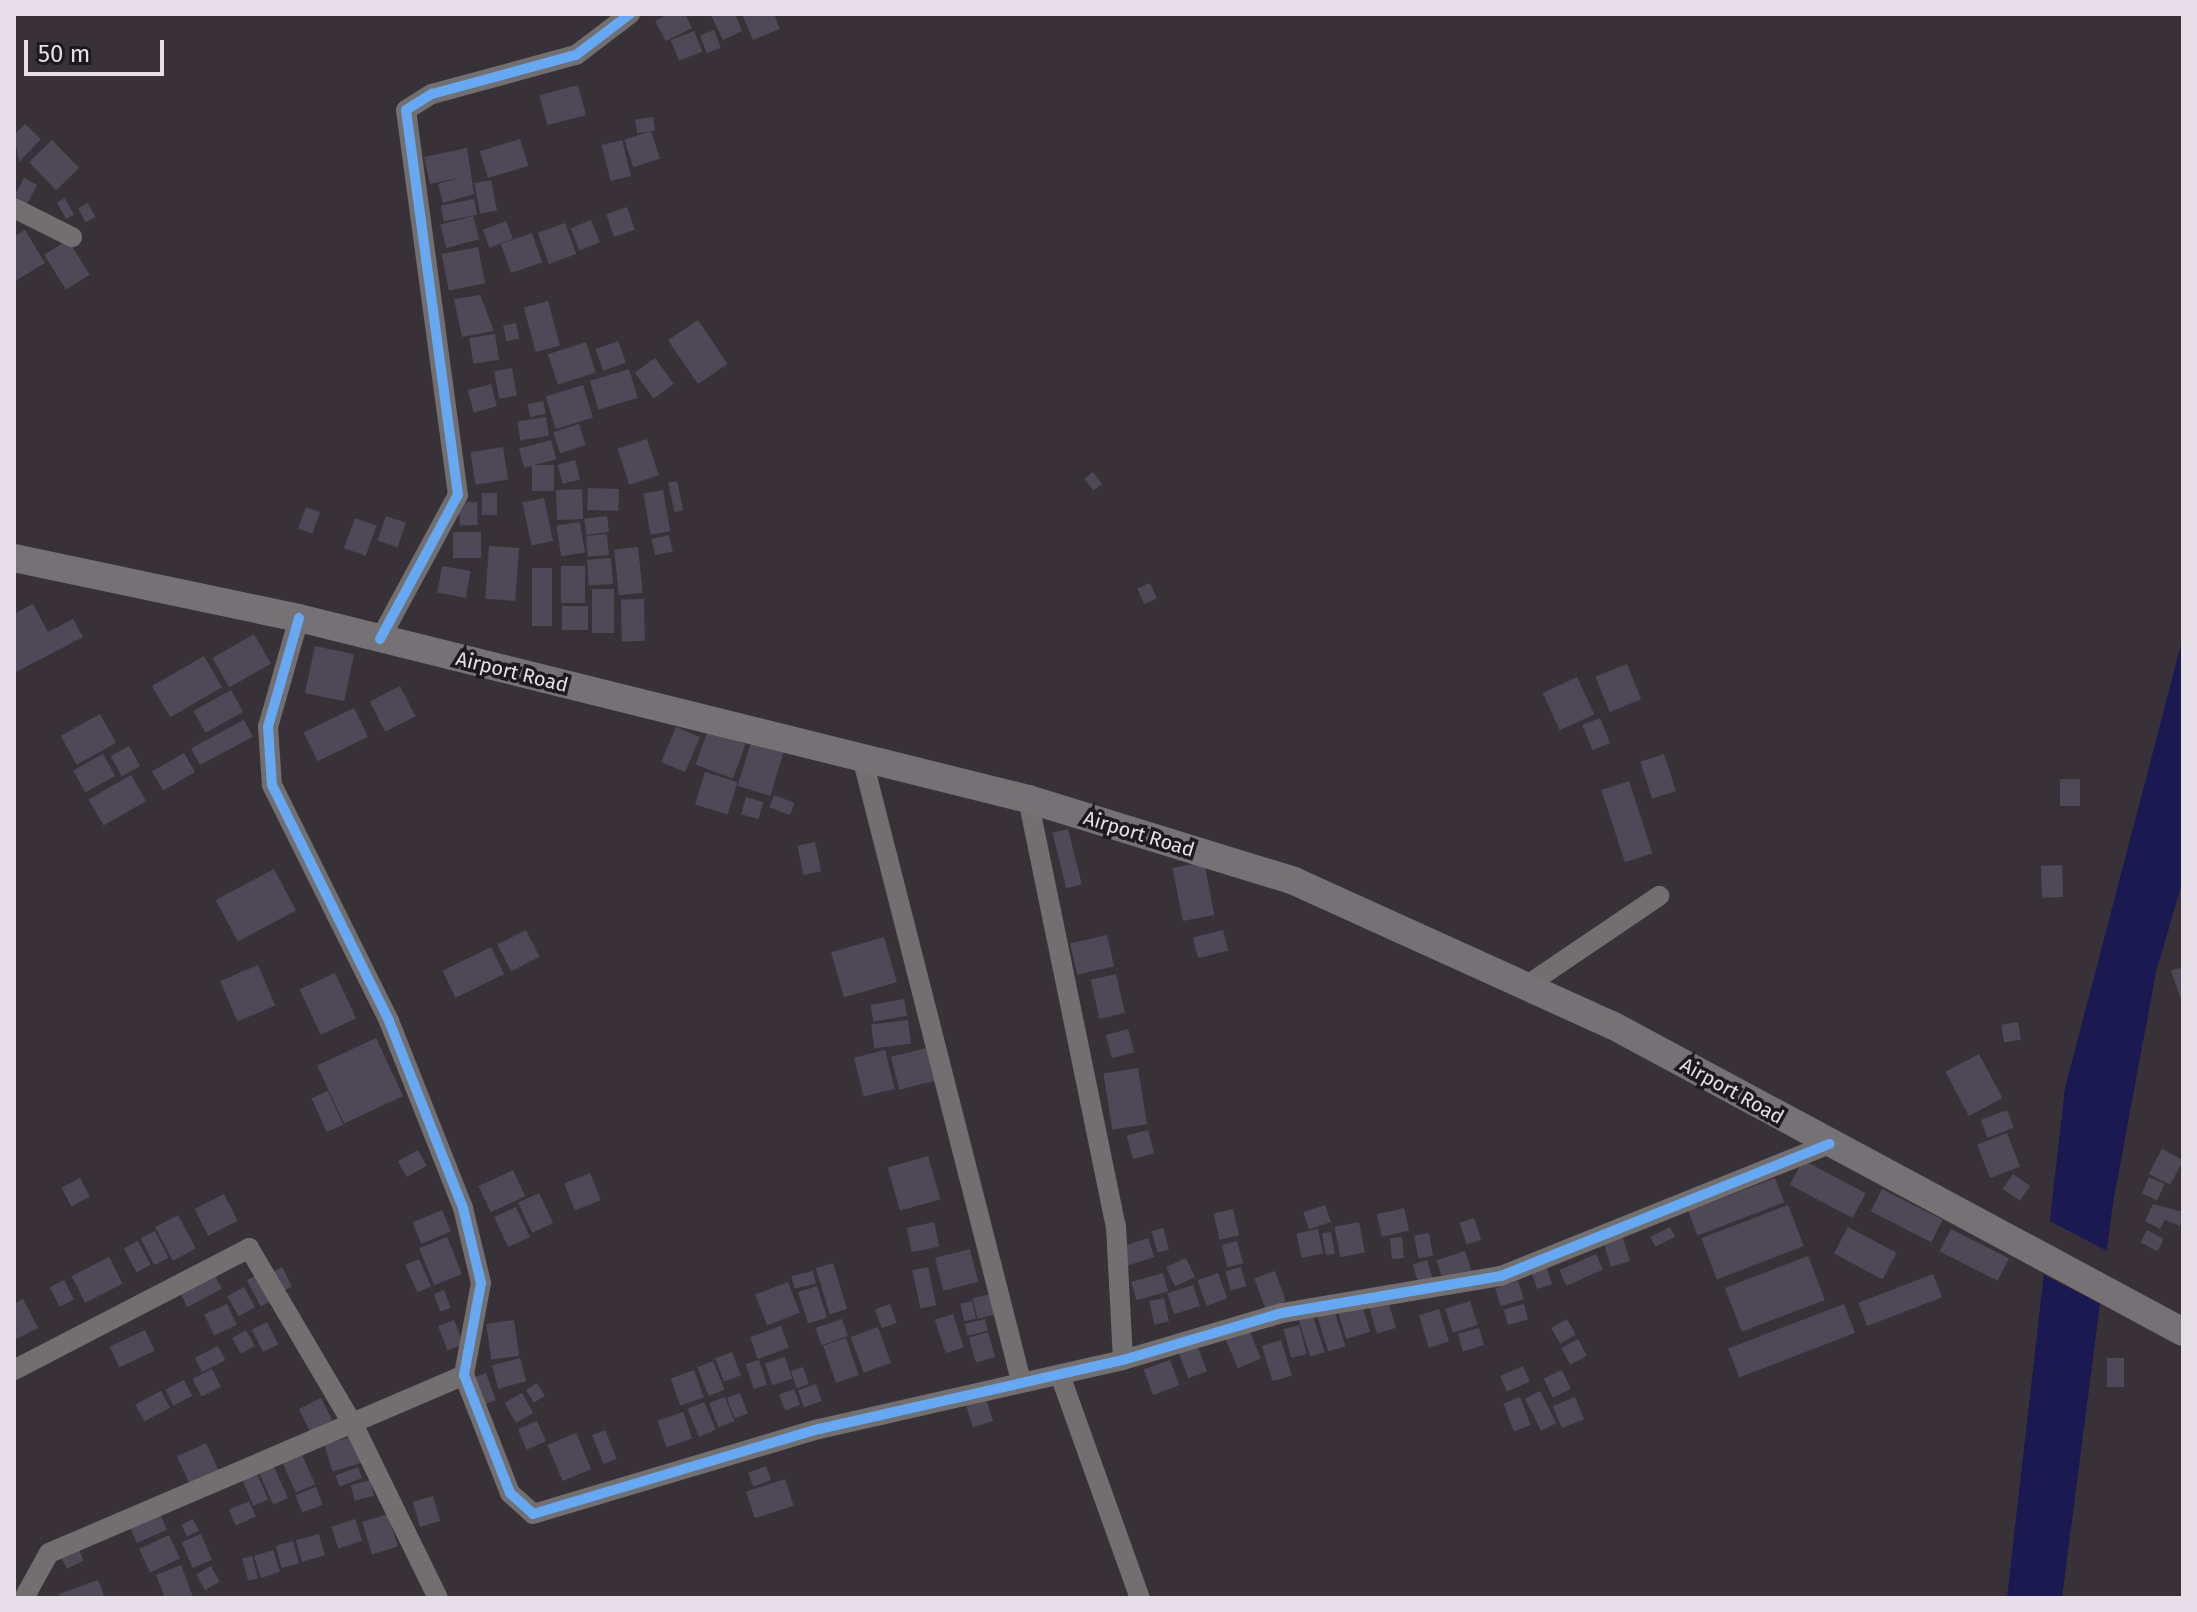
<!DOCTYPE html>
<style>
body{margin:0}
#map{position:relative;width:2197px;height:1612px;overflow:hidden;background:#383238;font-family:"Fira Sans",sans-serif}
div>[style]{position:absolute}
[style*='--x']{left:calc(var(--x)*1px);top:calc(var(--y)*1px);width:calc(var(--w)*1px);rotate:calc(var(--a)*1deg)}
.water>*{inset:0;background:#1a1951}
.pier>*{inset:0;background:#383238}
.building>*{inset:0;background:#4f4857;transform-origin:0 0}
.minor>*{height:20px;margin:-10px;padding:0 10px;transform-origin:10px;border-radius:10px;background:#726f71}
.secondary>*{height:28px;margin:-14px;padding:0 14px;transform-origin:14px;border-radius:14px;background:#757174}
.cycleway>*{height:10px;margin:-5px;padding:0 5px;transform-origin:5px;border-radius:5px;background:#66a8f1}
span{translate:-50% -50%;white-space:nowrap;text-align:center;line-height:1.15;-webkit-text-stroke:7px #1e191f;paint-order:stroke}
.street-label{font-size:20px;color:#e6dfe7}
.frame{position:absolute;inset:0;border:16px solid #e6dfe7;pointer-events:none}
.scale{position:absolute;left:24px;top:40px;width:140px;height:36px;box-sizing:border-box;border:4px solid #e6dfe7;border-top:0;padding-left:10px;font-size:24px;line-height:28px;white-space:nowrap;color:#e6dfe7;-webkit-text-stroke:6px #1e191f;paint-order:stroke}
</style>
<div id="map">
<div class="water">
<div style="clip-path:polygon(2183px 637px,2183px 880px,2156px 972px,2113px 1203px,2062px 1598px,2007px 1598px,2065px 1088px)"></div>
</div>
<div class="pier">
<div style="clip-path:polygon(2046px 1219px,2111px 1253px,2105px 1306px,2040px 1273px)"></div>
</div>
<div class="building">
<div style="clip-path:polygon(668px 14px,685px 14px,692px 28px,666px 41px,655px 21px)"></div>
<div style="clip-path:polygon(735px 14px,742px 31px,723px 40px,711px 15px)"></div>
<div style="clip-path:polygon(742px 14px,774px 14px,780px 29px,753px 40px)"></div>
<div style="left:714px;top:30px;width:19px;height:15px;rotate:69deg"></div>
<div style="left:694px;top:31px;width:22px;height:25px;rotate:68deg"></div>
<div style="left:578px;top:85px;width:31px;height:40px;rotate:75deg"></div>
<div style="left:653px;top:117px;width:14px;height:18px;rotate:82deg"></div>
<div style="clip-path:polygon(25px 124px,41px 139px,19px 162px,14px 135px)"></div>
<div style="left:651px;top:131px;width:29px;height:28px;rotate:72deg"></div>
<div style="left:520px;top:139px;width:28px;height:42px;rotate:73deg"></div>
<div style="left:52px;top:140px;width:39px;height:32px;rotate:46deg"></div>
<div style="left:622px;top:140px;width:37px;height:21px;rotate:76deg"></div>
<div style="clip-path:polygon(467px 148px,474px 194px,443px 203px,438px 184px,462px 177px,430px 184px,424px 157px)"></div>
<div style="left:24px;top:178px;width:15px;height:21px;rotate:28deg"></div>
<div style="left:491px;top:180px;width:31px;height:17px;rotate:79deg"></div>
<div style="left:65px;top:198px;width:19px;height:9px;rotate:62deg"></div>
<div style="left:474px;top:199px;width:16px;height:34px;rotate:79deg"></div>
<div style="left:88px;top:203px;width:16px;height:11px;rotate:63deg"></div>
<div style="left:627px;top:207px;width:24px;height:22px;rotate:71deg"></div>
<div style="left:473px;top:216px;width:24px;height:34px;rotate:75deg"></div>
<div style="left:591px;top:220px;width:24px;height:22px;rotate:68deg"></div>
<div style="left:506px;top:221px;width:19px;height:25px;rotate:69deg"></div>
<div style="left:565px;top:223px;width:33px;height:29px;rotate:70deg"></div>
<div style="clip-path:polygon(25px 230px,45px 263px,15px 281px,14px 236px)"></div>
<div style="left:532px;top:233px;width:31px;height:33px;rotate:71deg"></div>
<div style="left:68px;top:240px;width:41px;height:28px;rotate:58deg"></div>
<div style="left:478px;top:247px;width:37px;height:37px;rotate:79deg"></div>
<div style="clip-path:polygon(480px 295px,494px 331px,462px 337px,454px 299px)"></div>
<div style="left:548px;top:301px;width:46px;height:25px;rotate:75deg"></div>
<div style="left:698px;top:320px;width:53px;height:36px;rotate:56deg"></div>
<div style="left:516px;top:323px;width:16px;height:13px;rotate:79deg"></div>
<div style="left:495px;top:334px;width:26px;height:26px;rotate:81deg"></div>
<div style="left:618px;top:341px;width:23px;height:24px;rotate:70deg"></div>
<div style="left:586px;top:342px;width:32px;height:40px;rotate:72deg"></div>
<div style="left:655px;top:358px;width:32px;height:25px;rotate:54deg"></div>
<div style="left:512px;top:368px;width:28px;height:18px;rotate:80deg"></div>
<div style="left:629px;top:369px;width:30px;height:41px;rotate:73deg"></div>
<div style="left:491px;top:384px;width:23px;height:24px;rotate:75deg"></div>
<div style="left:583px;top:385px;width:34px;height:39px;rotate:73deg"></div>
<div style="left:543px;top:401px;width:13px;height:16px;rotate:77deg"></div>
<div style="left:546px;top:417px;width:19px;height:29px;rotate:81deg"></div>
<div style="left:579px;top:424px;width:22px;height:27px;rotate:72deg"></div>
<div style="left:647px;top:439px;width:38px;height:31px;rotate:72deg"></div>
<div style="left:551px;top:440px;width:20px;height:33px;rotate:75deg"></div>
<div style="left:503px;top:447px;width:33px;height:33px;rotate:81deg"></div>
<div style="left:575px;top:460px;width:20px;height:18px;rotate:75deg"></div>
<div style="left:532px;top:465px;width:22px;height:26px"></div>
<div style="left:1093px;top:472px;width:15px;height:11px;rotate:53deg"></div>
<div style="left:677px;top:481px;width:30px;height:9px;rotate:78deg"></div>
<div style="left:588px;top:488px;width:31px;height:22px;rotate:2deg"></div>
<div style="left:582px;top:489px;width:30px;height:26px;rotate:88deg"></div>
<div style="left:663px;top:490px;width:42px;height:20px;rotate:80deg"></div>
<div style="left:482px;top:493px;width:15px;height:22px"></div>
<div style="left:544px;top:498px;width:44px;height:22px;rotate:78deg"></div>
<div style="left:477px;top:502px;width:23px;height:18px;rotate:88deg"></div>
<div style="left:306px;top:507px;width:15px;height:23px;rotate:20deg"></div>
<div style="left:386px;top:516px;width:21px;height:26px;rotate:19deg"></div>
<div style="left:607px;top:516px;width:16px;height:23px;rotate:83deg"></div>
<div style="left:355px;top:518px;width:23px;height:32px;rotate:20deg"></div>
<div style="left:580px;top:522px;width:31px;height:24px;rotate:81deg"></div>
<div style="left:453px;top:532px;width:28px;height:26px"></div>
<div style="left:607px;top:534px;width:21px;height:21px;rotate:85deg"></div>
<div style="left:669px;top:535px;width:17px;height:18px;rotate:77deg"></div>
<div style="left:489px;top:546px;width:30px;height:53px;rotate:4deg"></div>
<div style="left:638px;top:547px;width:46px;height:24px;rotate:84deg"></div>
<div style="left:611px;top:558px;width:26px;height:24px;rotate:86deg"></div>
<div style="left:442px;top:566px;width:29px;height:27px;rotate:10deg"></div>
<div style="left:561px;top:566px;width:24px;height:37px"></div>
<div style="left:532px;top:568px;width:20px;height:58px"></div>
<div style="left:1150px;top:583px;width:17px;height:14px;rotate:66deg"></div>
<div style="left:592px;top:589px;width:22px;height:44px"></div>
<div style="left:644px;top:599px;width:42px;height:23px;rotate:89deg"></div>
<div style="clip-path:polygon(33px 604px,48px 632px,73px 619px,83px 637px,14px 673px,14px 614px)"></div>
<div style="left:588px;top:606px;width:24px;height:26px;rotate:90deg"></div>
<div style="left:254px;top:634px;width:34px;height:48px;rotate:60deg"></div>
<div style="left:315px;top:646px;width:40px;height:48px;rotate:12deg"></div>
<div style="left:204px;top:656px;width:36px;height:60px;rotate:60deg"></div>
<div style="left:1627px;top:664px;width:38px;height:34px;rotate:68deg"></div>
<div style="left:1577px;top:677px;width:41px;height:38px;rotate:65deg"></div>
<div style="left:400px;top:686px;width:34px;height:34px;rotate:63deg"></div>
<div style="left:231px;top:690px;width:25px;height:43px;rotate:61deg"></div>
<div style="left:354px;top:708px;width:32px;height:56px;rotate:64deg"></div>
<div style="left:100px;top:714px;width:33px;height:45px;rotate:61deg"></div>
<div style="left:1600px;top:718px;width:27px;height:19px;rotate:68deg"></div>
<div style="left:244px;top:720px;width:19px;height:60px;rotate:62deg"></div>
<div style="left:676px;top:727px;width:26px;height:38px;rotate:23deg"></div>
<div style="left:708px;top:730px;width:40px;height:37px;rotate:20deg"></div>
<div style="left:752px;top:739px;width:34px;height:49px;rotate:17deg"></div>
<div style="left:129px;top:746px;width:23px;height:21px;rotate:61deg"></div>
<div style="left:184px;top:753px;width:22px;height:37px;rotate:60deg"></div>
<div style="left:103px;top:754px;width:25px;height:34px;rotate:61deg"></div>
<div style="left:1664px;top:754px;width:39px;height:25px;rotate:72deg"></div>
<div style="left:705px;top:772px;width:34px;height:34px;rotate:17deg"></div>
<div style="left:131px;top:775px;width:30px;height:49px;rotate:60deg"></div>
<div style="left:2060px;top:779px;width:20px;height:27px"></div>
<div style="left:1629px;top:781px;width:76px;height:29px;rotate:72deg"></div>
<div style="left:774px;top:795px;width:22px;height:13px;rotate:21deg"></div>
<div style="left:746px;top:797px;width:18px;height:18px;rotate:16deg"></div>
<div style="left:1068px;top:829px;width:57px;height:16px;rotate:76deg"></div>
<div style="left:815px;top:842px;width:30px;height:18px;rotate:78deg"></div>
<div style="left:1204px;top:862px;width:54px;height:32px;rotate:79deg"></div>
<div style="left:2062px;top:865px;width:32px;height:21px;rotate:88deg"></div>
<div style="left:274px;top:869px;width:47px;height:66px;rotate:62deg"></div>
<div style="left:526px;top:930px;width:30px;height:32px;rotate:63deg"></div>
<div style="left:1223px;top:930px;width:21px;height:31px;rotate:76deg"></div>
<div style="left:1107px;top:935px;width:32px;height:38px;rotate:77deg"></div>
<div style="left:884px;top:937px;width:47px;height:55px;rotate:74deg"></div>
<div style="left:491px;top:947px;width:30px;height:54px;rotate:64deg"></div>
<div style="left:258px;top:965px;width:44px;height:41px;rotate:67deg"></div>
<div style="clip-path:polygon(2183px 967px,2183px 1005px,2171px 971px)"></div>
<div style="left:335px;top:973px;width:50px;height:39px;rotate:65deg"></div>
<div style="left:1116px;top:974px;width:40px;height:26px;rotate:77deg"></div>
<div style="left:904px;top:999px;width:17px;height:34px;rotate:80deg"></div>
<div style="left:908px;top:1020px;width:24px;height:37px;rotate:83deg"></div>
<div style="left:2018px;top:1022px;width:18px;height:17px;rotate:81deg"></div>
<div style="left:1128px;top:1029px;width:24px;height:23px;rotate:75deg"></div>
<div style="left:376px;top:1038px;width:64px;height:65px;rotate:65deg"></div>
<div style="left:926px;top:1048px;width:34px;height:36px;rotate:76deg"></div>
<div style="left:885px;top:1050px;width:40px;height:32px;rotate:76deg"></div>
<div style="left:1979px;top:1054px;width:50px;height:38px;rotate:62deg"></div>
<div style="left:1138px;top:1068px;width:57px;height:35px;rotate:81deg"></div>
<div style="left:328px;top:1091px;width:37px;height:18px;rotate:66deg"></div>
<div style="left:2007px;top:1110px;width:19px;height:28px;rotate:69deg"></div>
<div style="left:1148px;top:1130px;width:24px;height:22px;rotate:75deg"></div>
<div style="left:2007px;top:1133px;width:36px;height:32px;rotate:69deg"></div>
<div style="left:2162px;top:1149px;width:24px;height:28px;rotate:28deg"></div>
<div style="left:418px;top:1150px;width:18px;height:23px;rotate:61deg"></div>
<div style="left:928px;top:1156px;width:45px;height:42px;rotate:74deg"></div>
<div style="left:1803px;top:1160px;width:71px;height:28px;rotate:28deg"></div>
<div style="left:513px;top:1170px;width:29px;height:38px;rotate:65deg"></div>
<div style="left:590px;top:1173px;width:29px;height:28px;rotate:68deg"></div>
<div style="left:2013px;top:1174px;width:21px;height:18px;rotate:35deg"></div>
<div style="left:2149px;top:1177px;width:17px;height:18px;rotate:24deg"></div>
<div style="left:80px;top:1178px;width:21px;height:21px;rotate:62deg"></div>
<div style="left:1775px;top:1178px;width:26px;height:93px;rotate:69deg"></div>
<div style="left:1882px;top:1189px;width:68px;height:25px;rotate:27deg"></div>
<div style="left:539px;top:1193px;width:33px;height:23px;rotate:65deg"></div>
<div style="left:224px;top:1194px;width:30px;height:33px;rotate:63deg"></div>
<div style="clip-path:polygon(2153px 1204px,2183px 1212px,2180px 1226px,2165px 1220px,2160px 1229px,2145px 1221px)"></div>
<div style="left:1325px;top:1205px;width:18px;height:23px;rotate:71deg"></div>
<div style="left:1788px;top:1205px;width:44px;height:93px;rotate:69deg"></div>
<div style="left:516px;top:1207px;width:33px;height:24px;rotate:65deg"></div>
<div style="left:1404px;top:1208px;width:23px;height:28px;rotate:77deg"></div>
<div style="left:1233px;top:1209px;width:27px;height:20px;rotate:77deg"></div>
<div style="left:442px;top:1210px;width:23px;height:32px;rotate:67deg"></div>
<div style="left:178px;top:1215px;width:38px;height:26px;rotate:62deg"></div>
<div style="left:1474px;top:1218px;width:23px;height:15px;rotate:72deg"></div>
<div style="left:934px;top:1222px;width:25px;height:28px;rotate:78deg"></div>
<div style="left:1359px;top:1222px;width:31px;height:25px;rotate:79deg"></div>
<div style="left:1670px;top:1227px;width:11px;height:22px;rotate:63deg"></div>
<div style="left:1848px;top:1227px;width:55px;height:30px;rotate:28deg"></div>
<div style="left:1163px;top:1228px;width:22px;height:12px;rotate:74deg"></div>
<div style="left:1318px;top:1229px;width:25px;height:22px;rotate:78deg"></div>
<div style="left:1951px;top:1229px;width:65px;height:25px;rotate:27deg"></div>
<div style="left:2147px;top:1230px;width:19px;height:14px;rotate:28deg"></div>
<div style="left:155px;top:1231px;width:30px;height:16px;rotate:63deg"></div>
<div style="left:1331px;top:1232px;width:22px;height:9px;rotate:80deg"></div>
<div style="left:1429px;top:1233px;width:23px;height:15px;rotate:80deg"></div>
<div style="left:447px;top:1237px;width:40px;height:30px;rotate:68deg"></div>
<div style="left:1402px;top:1237px;width:21px;height:12px;rotate:85deg"></div>
<div style="left:1148px;top:1238px;width:20px;height:28px;rotate:72deg"></div>
<div style="left:1623px;top:1238px;width:24px;height:20px;rotate:73deg"></div>
<div style="left:138px;top:1241px;width:27px;height:16px;rotate:62deg"></div>
<div style="left:1237px;top:1241px;width:23px;height:16px;rotate:75deg"></div>
<div style="left:970px;top:1249px;width:34px;height:36px;rotate:76deg"></div>
<div style="left:1465px;top:1251px;width:23px;height:30px;rotate:72deg"></div>
<div style="left:1596px;top:1254px;width:17px;height:40px;rotate:66deg"></div>
<div style="left:1808px;top:1256px;width:47px;height:89px;rotate:69deg"></div>
<div style="left:109px;top:1257px;width:30px;height:42px;rotate:63deg"></div>
<div style="left:1186px;top:1258px;width:21px;height:22px;rotate:65deg"></div>
<div style="left:419px;top:1259px;width:30px;height:15px;rotate:66deg"></div>
<div style="left:1427px;top:1260px;width:24px;height:15px;rotate:73deg"></div>
<div style="left:833px;top:1263px;width:48px;height:18px;rotate:73deg"></div>
<div style="left:1546px;top:1265px;width:20px;height:16px;rotate:72deg"></div>
<div style="left:282px;top:1267px;width:22px;height:13px;rotate:63deg"></div>
<div style="left:928px;top:1267px;width:39px;height:16px;rotate:78deg"></div>
<div style="left:1241px;top:1267px;width:20px;height:16px;rotate:75deg"></div>
<div style="left:813px;top:1271px;width:13px;height:22px;rotate:77deg"></div>
<div style="left:1275px;top:1271px;width:32px;height:22px;rotate:70deg"></div>
<div style="left:213px;top:1272px;width:19px;height:39px;rotate:62deg"></div>
<div style="left:260px;top:1273px;width:30px;height:15px;rotate:62deg"></div>
<div style="left:1163px;top:1273px;width:19px;height:33px;rotate:74deg"></div>
<div style="left:1218px;top:1273px;width:27px;height:22px;rotate:70deg"></div>
<div style="left:1933px;top:1274px;width:25px;height:80px;rotate:69deg"></div>
<div style="left:64px;top:1280px;width:22px;height:16px;rotate:63deg"></div>
<div style="left:1518px;top:1281px;width:19px;height:24px;rotate:72deg"></div>
<div style="left:788px;top:1282px;width:33px;height:35px;rotate:69deg"></div>
<div style="left:1193px;top:1285px;width:22px;height:27px;rotate:72deg"></div>
<div style="left:817px;top:1286px;width:33px;height:20px;rotate:72deg"></div>
<div style="left:244px;top:1287px;width:23px;height:19px;rotate:61deg"></div>
<div style="left:444px;top:1290px;width:19px;height:11px;rotate:69deg"></div>
<div style="left:990px;top:1294px;width:21px;height:18px;rotate:76deg"></div>
<div style="left:1164px;top:1298px;width:24px;height:15px;rotate:78deg"></div>
<div style="clip-path:polygon(23px 1299px,38px 1328px,14px 1340px,14px 1304px)"></div>
<div style="left:972px;top:1301px;width:18px;height:12px;rotate:77deg"></div>
<div style="left:1388px;top:1301px;width:28px;height:20px;rotate:73deg"></div>
<div style="left:1470px;top:1301px;width:25px;height:26px;rotate:72deg"></div>
<div style="left:227px;top:1304px;width:23px;height:25px;rotate:65deg"></div>
<div style="left:890px;top:1304px;width:20px;height:16px;rotate:70deg"></div>
<div style="left:1524px;top:1304px;width:16px;height:21px;rotate:75deg"></div>
<div style="left:1844px;top:1304px;width:31px;height:124px;rotate:69deg"></div>
<div style="left:1362px;top:1305px;width:28px;height:25px;rotate:73deg"></div>
<div style="left:1333px;top:1306px;width:42px;height:18px;rotate:73deg"></div>
<div style="left:1439px;top:1309px;width:34px;height:21px;rotate:73deg"></div>
<div style="left:953px;top:1314px;width:35px;height:19px;rotate:72deg"></div>
<div style="left:1313px;top:1316px;width:38px;height:15px;rotate:72deg"></div>
<div style="left:842px;top:1319px;width:18px;height:28px;rotate:71deg"></div>
<div style="left:985px;top:1319px;width:12px;height:21px;rotate:76deg"></div>
<div style="left:1567px;top:1319px;width:18px;height:18px;rotate:61deg"></div>
<div style="left:454px;top:1320px;width:26px;height:17px;rotate:69deg"></div>
<div style="left:514px;top:1320px;width:36px;height:28px;rotate:82deg"></div>
<div style="left:267px;top:1322px;width:25px;height:17px;rotate:63deg"></div>
<div style="left:1299px;top:1325px;width:30px;height:16px;rotate:75deg"></div>
<div style="left:781px;top:1326px;width:23px;height:33px;rotate:70deg"></div>
<div style="left:878px;top:1327px;width:38px;height:29px;rotate:70deg"></div>
<div style="left:1248px;top:1328px;width:33px;height:25px;rotate:67deg"></div>
<div style="left:1479px;top:1328px;width:18px;height:22px;rotate:74deg"></div>
<div style="left:145px;top:1330px;width:23px;height:39px;rotate:65deg"></div>
<div style="left:246px;top:1330px;width:18px;height:16px;rotate:61deg"></div>
<div style="left:988px;top:1332px;width:26px;height:20px;rotate:74deg"></div>
<div style="left:846px;top:1338px;width:39px;height:24px;rotate:71deg"></div>
<div style="left:1578px;top:1339px;width:19px;height:19px;rotate:62deg"></div>
<div style="left:1281px;top:1340px;width:37px;height:20px;rotate:73deg"></div>
<div style="left:1197px;top:1345px;width:28px;height:20px;rotate:69deg"></div>
<div style="left:218px;top:1346px;width:16px;height:26px;rotate:63deg"></div>
<div style="left:732px;top:1352px;width:25px;height:18px;rotate:69deg"></div>
<div style="left:785px;top:1357px;width:23px;height:21px;rotate:72deg"></div>
<div style="left:520px;top:1358px;width:24px;height:29px;rotate:75deg"></div>
<div style="left:2124px;top:1358px;width:29px;height:17px;rotate:90deg"></div>
<div style="left:759px;top:1360px;width:26px;height:14px;rotate:72deg"></div>
<div style="left:1170px;top:1360px;width:27px;height:28px;rotate:70deg"></div>
<div style="left:713px;top:1361px;width:31px;height:17px;rotate:68deg"></div>
<div style="left:1523px;top:1366px;width:17px;height:25px;rotate:66deg"></div>
<div style="left:803px;top:1367px;width:18px;height:13px;rotate:71deg"></div>
<div style="left:212px;top:1369px;width:20px;height:22px;rotate:63deg"></div>
<div style="left:694px;top:1370px;width:29px;height:25px;rotate:70deg"></div>
<div style="left:1562px;top:1370px;width:21px;height:20px;rotate:65deg"></div>
<div style="left:486px;top:1373px;width:29px;height:18px;rotate:70deg"></div>
<div style="left:184px;top:1380px;width:18px;height:21px;rotate:63deg"></div>
<div style="left:537px;top:1383px;width:15px;height:13px;rotate:58deg"></div>
<div style="left:816px;top:1384px;width:18px;height:19px;rotate:71deg"></div>
<div style="left:794px;top:1389px;width:17px;height:16px;rotate:69deg"></div>
<div style="left:161px;top:1391px;width:19px;height:29px;rotate:62deg"></div>
<div style="left:1540px;top:1391px;width:36px;height:17px;rotate:63deg"></div>
<div style="left:522px;top:1393px;width:23px;height:20px;rotate:61deg"></div>
<div style="left:740px;top:1393px;width:22px;height:14px;rotate:69deg"></div>
<div style="left:725px;top:1397px;width:26px;height:17px;rotate:69deg"></div>
<div style="left:1520px;top:1397px;width:30px;height:18px;rotate:69deg"></div>
<div style="left:1575px;top:1397px;width:24px;height:24px;rotate:68deg"></div>
<div style="left:321px;top:1398px;width:25px;height:25px;rotate:63deg"></div>
<div style="left:986px;top:1399px;width:23px;height:21px;rotate:72deg"></div>
<div style="left:704px;top:1402px;width:30px;height:18px;rotate:67deg"></div>
<div style="left:683px;top:1412px;width:28px;height:27px;rotate:71deg"></div>
<div style="left:537px;top:1421px;width:22px;height:21px;rotate:66deg"></div>
<div style="left:605px;top:1430px;width:31px;height:14px;rotate:68deg"></div>
<div style="left:576px;top:1433px;width:39px;height:31px;rotate:67deg"></div>
<div style="left:353px;top:1436px;width:28px;height:30px;rotate:73deg"></div>
<div style="left:206px;top:1443px;width:33px;height:32px;rotate:65deg"></div>
<div style="left:302px;top:1455px;width:32px;height:21px;rotate:66deg"></div>
<div style="left:766px;top:1466px;width:15px;height:19px;rotate:70deg"></div>
<div style="left:274px;top:1467px;width:34px;height:16px;rotate:66deg"></div>
<div style="left:358px;top:1467px;width:12px;height:24px;rotate:70deg"></div>
<div style="left:256px;top:1472px;width:30px;height:16px;rotate:66deg"></div>
<div style="left:785px;top:1479px;width:28px;height:41px;rotate:72deg"></div>
<div style="left:370px;top:1480px;width:16px;height:20px;rotate:75deg"></div>
<div style="left:316px;top:1487px;width:19px;height:22px;rotate:69deg"></div>
<div style="left:433px;top:1496px;width:26px;height:21px;rotate:74deg"></div>
<div style="left:249px;top:1501px;width:17px;height:22px;rotate:66deg"></div>
<div style="left:160px;top:1514px;width:17px;height:33px;rotate:66deg"></div>
<div style="left:388px;top:1514px;width:34px;height:27px;rotate:73deg"></div>
<div style="left:193px;top:1519px;width:13px;height:13px;rotate:63deg"></div>
<div style="left:355px;top:1519px;width:23px;height:25px;rotate:72deg"></div>
<div style="left:201px;top:1534px;width:28px;height:21px;rotate:67deg"></div>
<div style="left:319px;top:1534px;width:22px;height:24px;rotate:74deg"></div>
<div style="left:169px;top:1535px;width:26px;height:33px;rotate:65deg"></div>
<div style="left:293px;top:1541px;width:23px;height:18px;rotate:75deg"></div>
<div style="left:78px;top:1548px;width:14px;height:19px;rotate:65deg"></div>
<div style="left:273px;top:1550px;width:23px;height:20px;rotate:72deg"></div>
<div style="left:252px;top:1556px;width:23px;height:10px;rotate:75deg"></div>
<div style="clip-path:polygon(181px 1565px,193px 1597px,165px 1598px,156px 1575px)"></div>
<div style="left:211px;top:1566px;width:18px;height:17px;rotate:61deg"></div>
<div style="clip-path:polygon(98px 1580px,105px 1598px,60px 1598px,59px 1594px)"></div>
</div>
<div class="minor">
<div style="--x:14;--y:208;--w:65;--a:26.6"></div>
<div style="--x:299;--y:618;--w:113;--a:105.9"></div>
<div style="--x:268;--y:727;--w:58;--a:86.1"></div>
<div style="--x:272;--y:785;--w:263;--a:63.6"></div>
<div style="--x:389;--y:1021;--w:201;--a:68.4"></div>
<div style="--x:463;--y:1208;--w:77;--a:76.5"></div>
<div style="--x:481;--y:1283;--w:94;--a:100.5"></div>
<div style="--x:464;--y:1375;--w:127;--a:68.7"></div>
<div style="--x:510;--y:1493;--w:31;--a:42"></div>
<div style="--x:533;--y:1514;--w:298;--a:-16.6"></div>
<div style="--x:819;--y:1429;--w:312;--a:-12.8"></div>
<div style="--x:1123;--y:1360;--w:166;--a:-16.5"></div>
<div style="--x:1282;--y:1313;--w:222;--a:-9.6"></div>
<div style="--x:1501;--y:1276;--w:354;--a:-21.9"></div>
<div style="--x:380;--y:639;--w:164;--a:-61.6"></div>
<div style="--x:458;--y:495;--w:388;--a:-97.7"></div>
<div style="--x:406;--y:110;--w:31;--a:-32"></div>
<div style="--x:432;--y:94;--w:149;--a:-15.2"></div>
<div style="--x:576;--y:55;--w:68;--a:-37.2"></div>
<div style="--x:863;--y:761;--w:640;--a:75.7"></div>
<div style="--x:1028;--y:799;--w:436;--a:78.4"></div>
<div style="--x:1116;--y:1226;--w:134;--a:87"></div>
<div style="--x:1526;--y:986;--w:161;--a:-34.1"></div>
<div style="--x:14;--y:1370;--w:265;--a:-27.4"></div>
<div style="--x:249;--y:1248;--w:207;--a:59.5"></div>
<div style="--x:354;--y:1426;--w:191;--a:64"></div>
<div style="--x:1060;--y:1375;--w:237;--a:70.3"></div>
<div style="--x:24;--y:1598;--w:51;--a:-60.9"></div>
<div style="--x:49;--y:1553;--w:452;--a:-23.2"></div>
</div>
<div class="secondary">
<div style="--x:14;--y:558;--w:291;--a:11.9"></div>
<div style="--x:299;--y:618;--w:751;--a:13.94"></div>
<div style="--x:1028;--y:799;--w:278;--a:17.1"></div>
<div style="--x:1294;--y:881;--w:349;--a:24.4"></div>
<div style="--x:1612;--y:1025;--w:648;--a:28.26"></div>
</div>
<div class="cycleway">
<div style="--x:299;--y:618;--w:113;--a:105.9"></div>
<div style="--x:268;--y:727;--w:58;--a:86.1"></div>
<div style="--x:272;--y:785;--w:263;--a:63.6"></div>
<div style="--x:389;--y:1021;--w:201;--a:68.4"></div>
<div style="--x:463;--y:1208;--w:77;--a:76.5"></div>
<div style="--x:481;--y:1283;--w:94;--a:100.5"></div>
<div style="--x:464;--y:1375;--w:127;--a:68.7"></div>
<div style="--x:510;--y:1493;--w:31;--a:42"></div>
<div style="--x:533;--y:1514;--w:298;--a:-16.6"></div>
<div style="--x:819;--y:1429;--w:312;--a:-12.8"></div>
<div style="--x:1123;--y:1360;--w:166;--a:-16.5"></div>
<div style="--x:1282;--y:1313;--w:222;--a:-9.6"></div>
<div style="--x:1501;--y:1276;--w:354;--a:-21.9"></div>
<div style="--x:380;--y:639;--w:164;--a:-61.6"></div>
<div style="--x:458;--y:495;--w:388;--a:-97.7"></div>
<div style="--x:406;--y:110;--w:31;--a:-32"></div>
<div style="--x:432;--y:94;--w:149;--a:-15.2"></div>
<div style="--x:576;--y:55;--w:68;--a:-37.2"></div>
</div>
<div class="street-label">
<span style="left:512px;top:672px;rotate:14deg">Airport Road</span>
<span style="left:1139px;top:834px;rotate:17deg">Airport Road</span>
<span style="left:1732px;top:1091px;rotate:29deg">Airport Road</span>
</div>
<div class="frame"></div>
<div class="scale">50 m</div>
</div>
